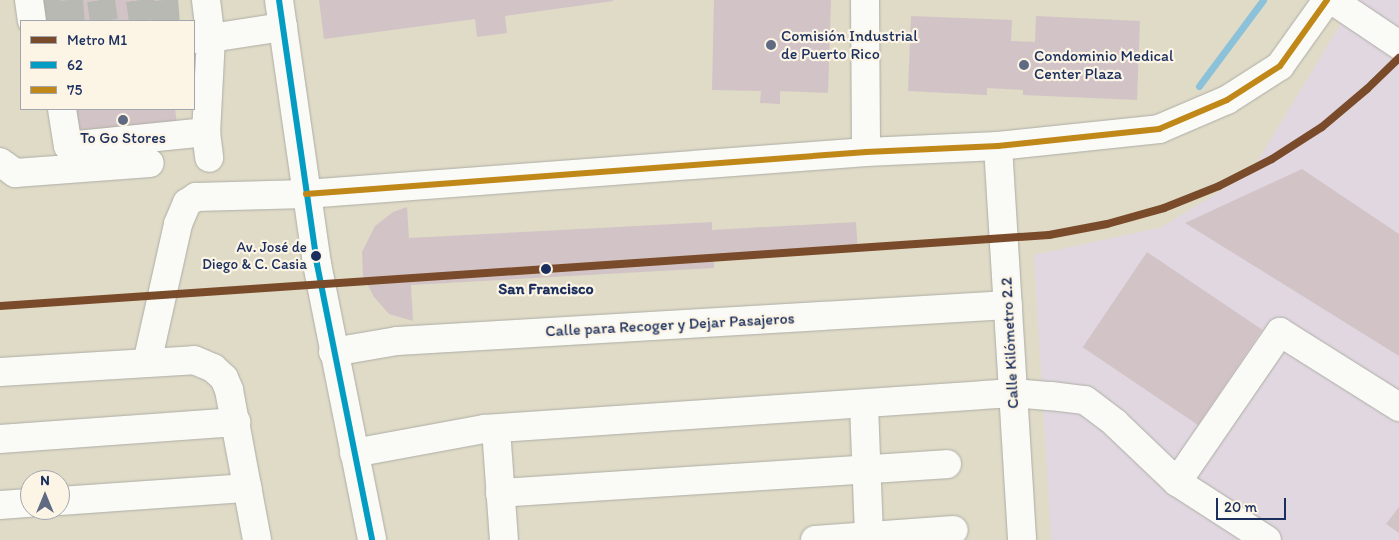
<!DOCTYPE html>
<meta charset="utf-8">
<style>
body{margin:0}
#map{position:relative;width:1399px;height:540px;overflow:hidden;background:#dfdbc7;font-family:Itim,sans-serif}
div>[style]{position:absolute}
[style*='--x']{left:calc(var(--x)*1px);top:calc(var(--y)*1px);width:calc(var(--w)*1px);rotate:calc(var(--a)*1deg)}
.built>*{inset:0;background:#e0d7e0}
.stream>*{height:7px;margin:-3.5px;padding:0 3.5px;transform-origin:3.5px;border-radius:3.5px;background:#8cc1da}
.building>*{inset:0;background:#d2c4c6;transform-origin:0 0}
.minor-tunnel>*{height:28px;margin-top:-14px;transform-origin:0;background:repeating-linear-gradient(90deg,#b8b9b2 0 28px,transparent 0 42px)}
.roads{filter:drop-shadow(0 0 1px #aeada5) drop-shadow(0 0 1px #aeada5)}
.minor>*{height:28px;margin:-14px;padding:0 14px;transform-origin:14px;border-radius:14px;background:#fafaf7}
.major>*{height:28px;margin:-14px;padding:0 14px;transform-origin:14px;border-radius:14px;background:#fafaf7}
.bus-1>*{height:6px;margin:-3px;padding:0 3px;transform-origin:3px;border-radius:3px;background:#039dc3}
.bus-2>*{height:6px;margin:-3px;padding:0 3px;transform-origin:3px;border-radius:3px;background:#c08818}
.metro-1>*{height:8px;margin:-4px;padding:0 4px;transform-origin:4px;border-radius:4px;background:#7a4b2a}
.dots>*{width:14px;height:14px;translate:-50% -50%;box-sizing:border-box;border:2px solid #fcf5e5;border-radius:50%}
span{translate:-50% -50%;white-space:nowrap;text-align:center;line-height:1.15;-webkit-text-stroke:4.5px #fcf5e5;paint-order:stroke}
.bus-label{font-size:15px;color:#1b2f5e}
.right{translate:-100% -50%;text-align:right}
.poi-label{font-size:16px;color:#1b2f5e}
.left{translate:0 -50%;text-align:left}
.stop-label{font-size:16px;color:#1b2f5e;font-weight:700}
.street-label{font-size:16px;color:#1b2f5e}
.legend{position:absolute;left:20px;top:20px;width:175px;height:90px;box-sizing:border-box;background:#fcf5e5;border:1px solid #a2a6af;margin:0;padding:6px 9px;list-style:none;font-size:15px;color:#1b2f5e}
.legend li{display:flex;align-items:center;gap:10px;height:25px}
.legend b{width:25px;border:1px solid #a2a6af}
.north{position:absolute;left:20px;top:470px;width:50px;height:50px;box-sizing:border-box;background:#fcf5e5;border:1px solid #a2a6af;border-radius:50%;rotate:0deg;font-size:14px;font-weight:700;line-height:20px;text-align:center;color:#1b2f5e}
.north::after{content:'';display:block;margin:auto;width:18px;height:22px;background:#606b83;clip-path:polygon(50% 0,100% 100%,50% 72%,0 100%)}
.scale{position:absolute;left:1216px;top:498px;width:70px;height:22px;box-sizing:border-box;border:2px solid #1b2f5e;border-top:0;padding-left:6px;font-size:15px;line-height:18px;white-space:nowrap;color:#1b2f5e;-webkit-text-stroke:4px #fcf5e5;paint-order:stroke}
</style>
<div id="map">
<div class="built">
<div style="clip-path:polygon(1355px 0,1399px 0,1399px 540px,1051px 540px,1034px 255px,1162px 227px,1251px 172px)"></div>
</div>
<div class="stream">
<div style="--x:1199;--y:86;--w:107;--a:-53.3"></div>
</div>
<div class="building">
<div style="left:41px;top:0;width:137px;height:28px"></div>
<div style="clip-path:polygon(319px 0,613px 0,613px 1px,505px 16px,507px 33px,477px 37px,475px 19px,324px 39px)"></div>
<div style="clip-path:polygon(714px 0,831px 0,828px 93px,780px 91px,780px 104px,760px 103px,761px 91px,712px 90px)"></div>
<div style="clip-path:polygon(911px 16px,1012px 20px,1011px 41px,1035px 42px,1036px 16px,1140px 21px,1137px 100px,1023px 95px,1023px 90px,987px 88px,987px 95px,908px 91px)"></div>
<div style="clip-path:polygon(69px 109px,175px 109px,178px 131px,73px 144px)"></div>
<div style="clip-path:polygon(1302px 169px,1399px 234px,1399px 356px,1185px 223px)"></div>
<div style="clip-path:polygon(407px 207px,409px 238px,712px 222px,712px 230px,856px 222px,858px 251px,714px 259px,714px 268px,411px 285px,413px 321px,389px 314px,374px 297px,363px 276px,362px 252px,375px 226px,393px 212px)"></div>
<div style="left:1147px;top:252px;width:139px;height:115px;rotate:34deg"></div>
<div style="clip-path:polygon(1399px 507px,1399px 533px,1386px 524px)"></div>
</div>
<div class="minor-tunnel">
<div style="--x:47;--y:0;--w:21;--a:85"></div>
<div style="--x:69;--y:0;--w:21;--a:85"></div>
<div style="--x:101;--y:0;--w:21;--a:82"></div>
<div style="--x:140;--y:0;--w:21;--a:82"></div>
<div style="--x:164;--y:0;--w:21;--a:85"></div>
</div>
<div class="roads">
<div class="minor">
<div style="--x:29;--y:0;--w:21;--a:82"></div>
<div style="--x:206;--y:0;--w:38;--a:83"></div>
<div style="--x:211;--y:38;--w:73;--a:-8.7"></div>
<div style="--x:865;--y:0;--w:152;--a:89.6"></div>
<div style="--x:1332;--y:0;--w:81;--a:33.9"></div>
<div style="--x:194;--y:39;--w:17;--a:-3"></div>
<div style="--x:211;--y:38;--w:94;--a:93"></div>
<div style="--x:62;--y:109;--w:37;--a:81"></div>
<div style="--x:68;--y:146;--w:139;--a:-5.8"></div>
<div style="--x:206;--y:132;--w:26;--a:83"></div>
<div style="--x:998;--y:146;--w:395;--a:86.5"></div>
<div style="--x:0;--y:162;--w:19;--a:36"></div>
<div style="--x:15;--y:173;--w:135;--a:-4.2"></div>
<div style="--x:333;--y:352;--w:65;--a:-9.8"></div>
<div style="--x:397;--y:341;--w:612;--a:-3.37"></div>
<div style="--x:147;--y:363;--w:142;--a:-77.4"></div>
<div style="--x:178;--y:224;--w:23;--a:-67"></div>
<div style="--x:187;--y:203;--w:11;--a:-34"></div>
<div style="--x:196;--y:197;--w:110;--a:-1.6"></div>
<div style="--x:306;--y:194;--w:562;--a:-4.29"></div>
<div style="--x:866;--y:152;--w:132;--a:-2.6"></div>
<div style="--x:998;--y:146;--w:162;--a:-6"></div>
<div style="--x:1159;--y:129;--w:74;--a:-23.1"></div>
<div style="--x:1227;--y:100;--w:63;--a:-32.7"></div>
<div style="--x:1280;--y:66;--w:81;--a:-54.5"></div>
<div style="--x:0;--y:372;--w:194;--a:-3.5"></div>
<div style="--x:194;--y:360;--w:21;--a:23"></div>
<div style="--x:213;--y:368;--w:15;--a:42"></div>
<div style="--x:224;--y:378;--w:13;--a:67"></div>
<div style="--x:229;--y:390;--w:153;--a:79.4"></div>
<div style="--x:864;--y:405;--w:131;--a:87.8"></div>
<div style="--x:496;--y:429;--w:111;--a:85.9"></div>
<div style="--x:0;--y:439;--w:237;--a:-4.1"></div>
<div style="--x:354;--y:453;--w:132;--a:-10.5"></div>
<div style="--x:484;--y:429;--w:530;--a:-3.89"></div>
<div style="--x:1013;--y:393;--w:38;--a:5"></div>
<div style="--x:1051;--y:396;--w:34;--a:7"></div>
<div style="--x:1085;--y:400;--w:38;--a:37"></div>
<div style="--x:1115;--y:423;--w:86;--a:43.6"></div>
<div style="--x:1177;--y:482;--w:107;--a:32.8"></div>
<div style="--x:1177;--y:482;--w:182;--a:-55.5"></div>
<div style="--x:1280;--y:332;--w:141;--a:32.2"></div>
<div style="--x:500;--y:493;--w:448;--a:-3.7"></div>
<div style="--x:60;--y:501;--w:188;--a:-4"></div>
<div style="--x:0;--y:505;--w:30;--a:-4"></div>
<div style="--x:815;--y:540;--w:139;--a:-4.1"></div>
</div>
<div class="major">
<div style="--x:279;--y:0;--w:267;--a:81.8"></div>
<div style="--x:317;--y:264;--w:281;--a:78.7"></div>
</div>
</div>
<div class="bus-1">
<div style="--x:279;--y:0;--w:267;--a:81.8"></div>
<div style="--x:317;--y:264;--w:281;--a:78.7"></div>
</div>
<div class="bus-2">
<div style="--x:306;--y:194;--w:562;--a:-4.29"></div>
<div style="--x:866;--y:152;--w:132;--a:-2.6"></div>
<div style="--x:998;--y:146;--w:162;--a:-6"></div>
<div style="--x:1159;--y:129;--w:74;--a:-23.1"></div>
<div style="--x:1227;--y:100;--w:63;--a:-32.7"></div>
<div style="--x:1280;--y:66;--w:81;--a:-54.5"></div>
</div>
<div class="metro-1">
<div style="--x:0;--y:306;--w:992;--a:-3.87"></div>
<div style="--x:990;--y:239;--w:59;--a:-3.9"></div>
<div style="--x:1049;--y:235;--w:59;--a:-10.7"></div>
<div style="--x:1107;--y:224;--w:59;--a:-15.7"></div>
<div style="--x:1164;--y:208;--w:59;--a:-21.8"></div>
<div style="--x:1219;--y:186;--w:59;--a:-27"></div>
<div style="--x:1272;--y:159;--w:59;--a:-32.6"></div>
<div style="--x:1322;--y:127;--w:59;--a:-40.2"></div>
<div style="--x:1367;--y:89;--w:45;--a:-44.1"></div>
</div>
<div class="dots">
<div style="left:771px;top:45px;background:#606b83"></div>
<div style="left:1024px;top:65px;background:#606b83"></div>
<div style="left:123px;top:120px;background:#606b83"></div>
<div style="left:316px;top:256px;background:#1b2f5e"></div>
<div style="left:546px;top:269px;background:#1b2f5e"></div>
</div>
<div class="bus-label">
<span class="right" style="left:307px;top:256px">Av. José de<br>Diego &amp; C. Casia</span>
</div>
<div class="poi-label">
<span class="left" style="left:781px;top:45px">Comisión Industrial<br>de Puerto Rico</span>
<span class="left" style="left:1034px;top:65px">Condominio Medical<br>Center Plaza</span>
<span style="left:123px;top:138px">To Go Stores</span>
</div>
<div class="stop-label">
<span style="left:546px;top:289px">San Francisco</span>
</div>
<div class="street-label">
<span style="left:670px;top:325px;rotate:-3deg">Calle para Recoger y Dejar Pasajeros</span>
<span style="left:1010px;top:343px;rotate:-93deg">Calle Kilómetro 2.2</span>
</div>
<ul class="legend">
<li><b style="height:6px;background:#7a4b2a"></b>Metro M1</li>
<li><b style="height:6px;background:#039dc3"></b>62</li>
<li><b style="height:6px;background:#c08818"></b>75</li>
</ul>
<div class="north">N</div>
<div class="scale">20 m</div>
</div>
